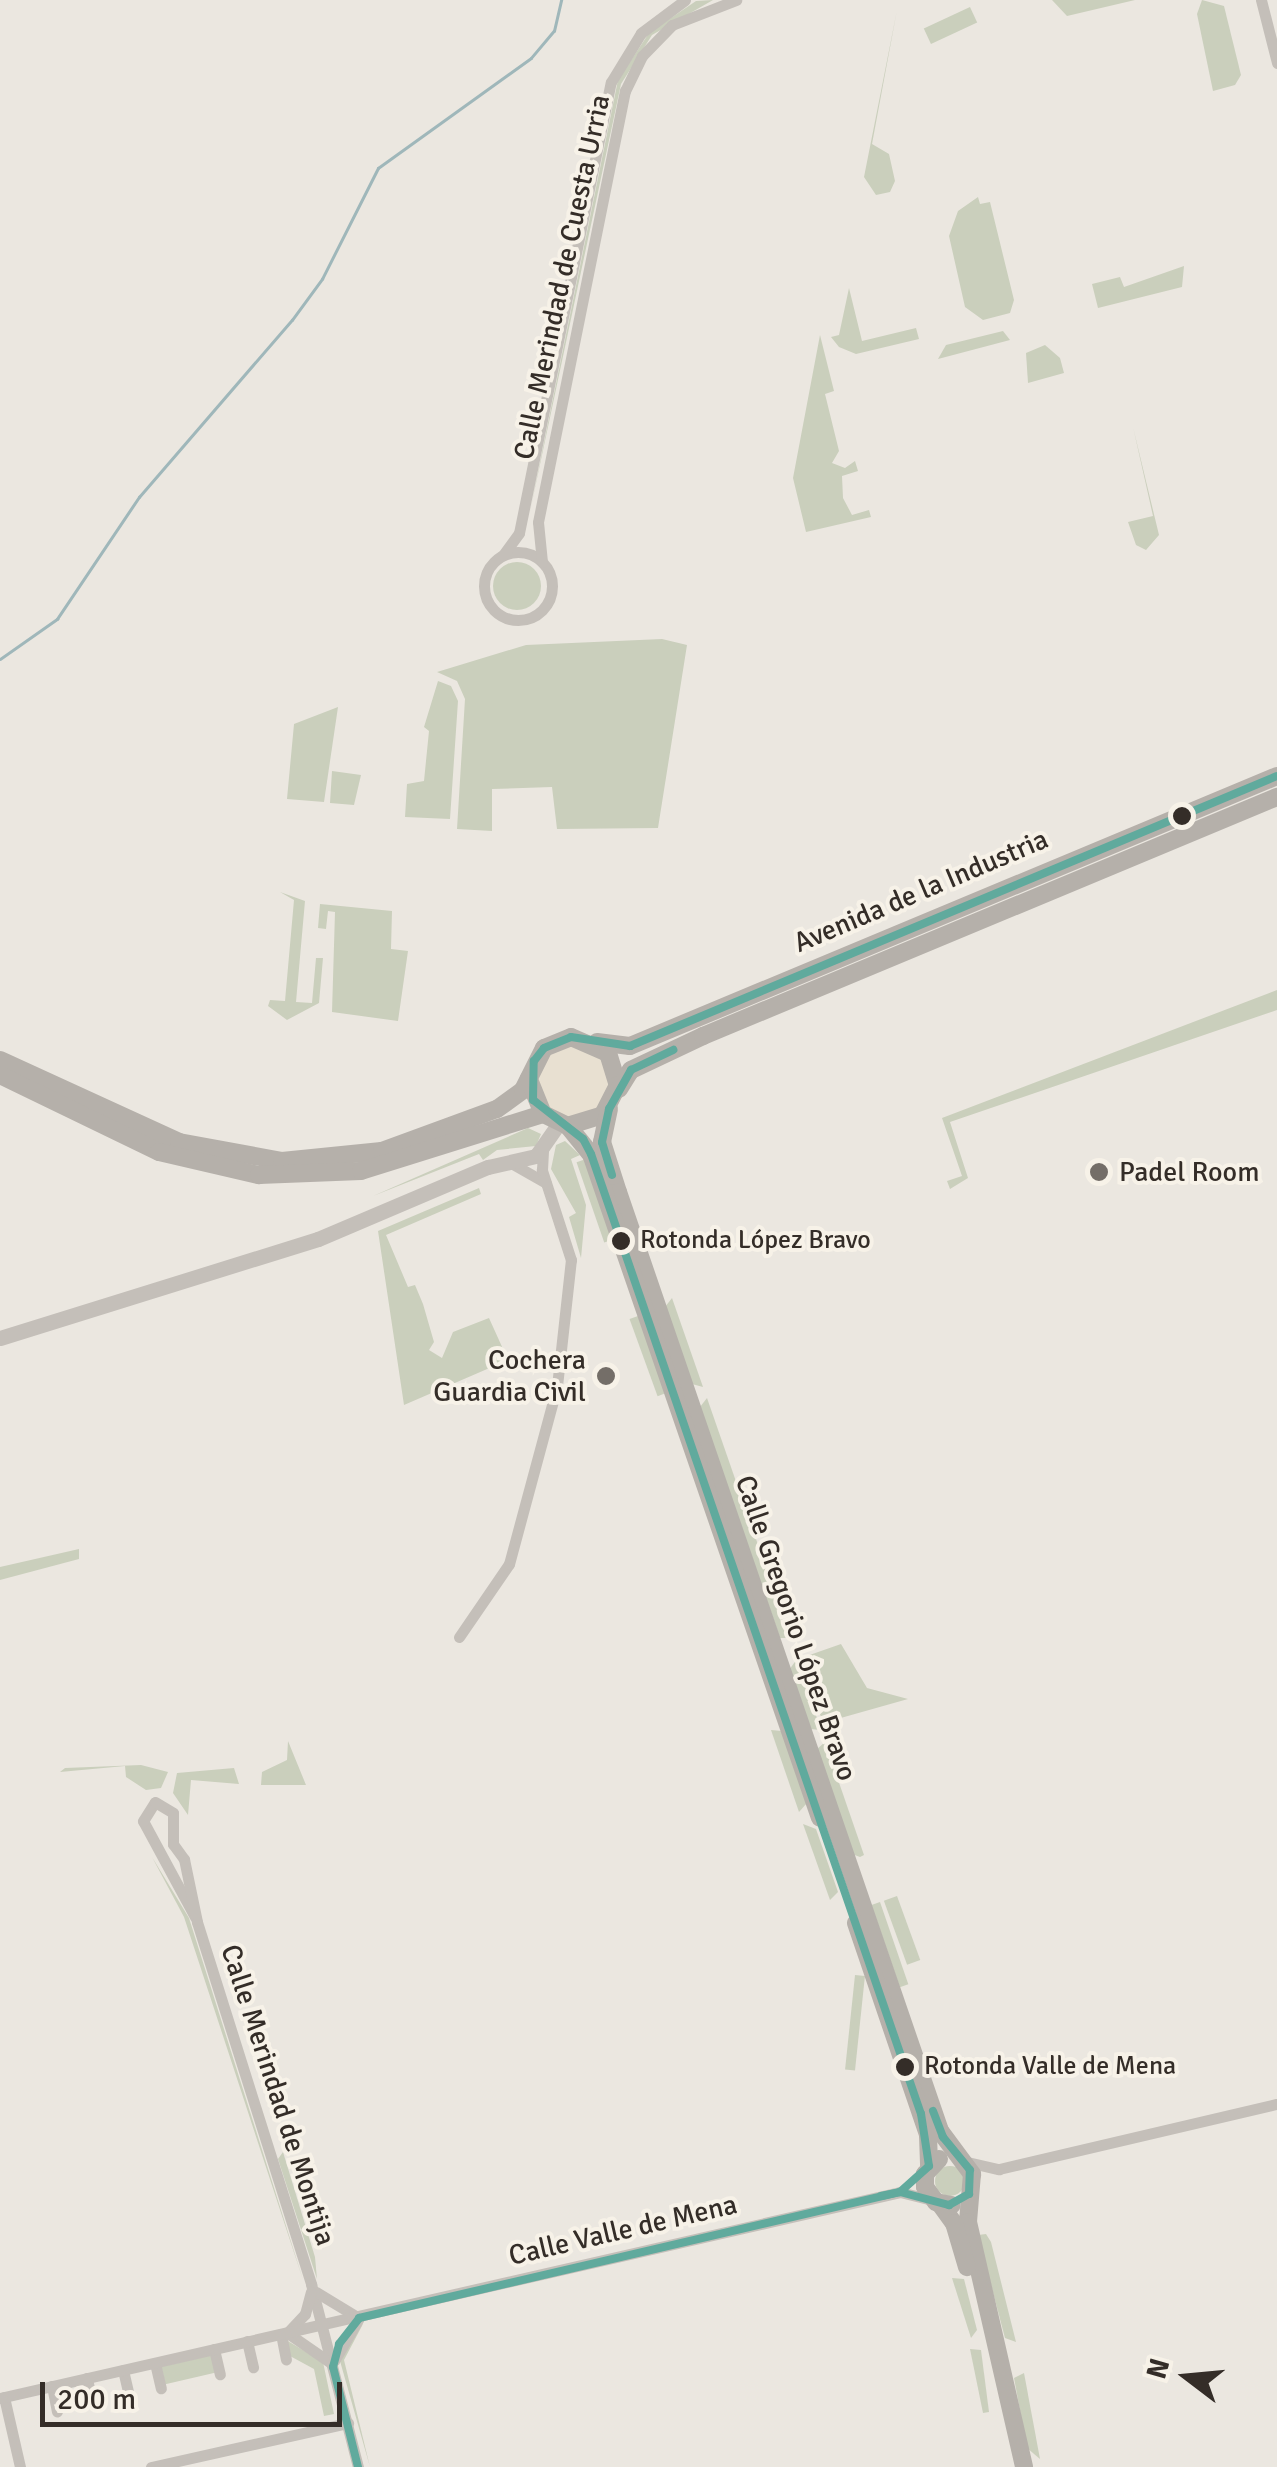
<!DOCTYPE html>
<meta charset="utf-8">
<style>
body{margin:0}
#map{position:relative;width:1277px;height:2467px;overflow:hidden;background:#ebe7e0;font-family:Signika,sans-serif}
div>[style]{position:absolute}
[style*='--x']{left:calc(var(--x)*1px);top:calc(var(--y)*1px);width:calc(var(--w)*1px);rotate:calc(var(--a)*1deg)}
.green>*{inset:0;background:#cacfbc;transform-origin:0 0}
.round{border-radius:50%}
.plaza>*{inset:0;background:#e8e0d1}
.stream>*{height:2.5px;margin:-1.25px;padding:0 1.25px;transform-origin:1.25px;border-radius:1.25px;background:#9fb7ba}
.minor>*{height:11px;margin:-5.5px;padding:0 5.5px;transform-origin:5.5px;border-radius:5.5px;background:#c4bfb9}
.minor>.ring{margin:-5.5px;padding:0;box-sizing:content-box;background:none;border:11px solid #c4bfb9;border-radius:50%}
.tertiary>*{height:15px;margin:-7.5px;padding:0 7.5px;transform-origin:7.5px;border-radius:7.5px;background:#c4bfb9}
.secondary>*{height:18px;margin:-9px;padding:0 9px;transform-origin:9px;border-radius:9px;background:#b5b0aa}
.bus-1>*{height:8px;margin:-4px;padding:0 4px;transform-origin:4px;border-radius:4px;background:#60aa9d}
.dots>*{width:28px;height:28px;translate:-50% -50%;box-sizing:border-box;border:5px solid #f7f2e8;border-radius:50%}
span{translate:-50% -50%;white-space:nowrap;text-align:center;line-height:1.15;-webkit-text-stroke:8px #f7f2e8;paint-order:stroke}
.bus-label{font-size:26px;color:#342d28}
.left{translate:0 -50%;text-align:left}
.street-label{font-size:28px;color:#342d28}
.poi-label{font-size:28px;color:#342d28}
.right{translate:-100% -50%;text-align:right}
.north{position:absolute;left:1137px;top:2327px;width:100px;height:100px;-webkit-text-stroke:8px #f7f2e8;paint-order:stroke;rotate:286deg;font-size:28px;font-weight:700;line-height:40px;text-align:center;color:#342d28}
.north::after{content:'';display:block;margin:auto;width:35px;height:45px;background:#342d28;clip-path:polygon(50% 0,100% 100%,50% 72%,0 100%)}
.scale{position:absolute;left:40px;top:2382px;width:302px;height:45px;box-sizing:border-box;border:5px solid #342d28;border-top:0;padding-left:12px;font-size:30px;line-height:35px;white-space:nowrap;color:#342d28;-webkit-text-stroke:8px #f7f2e8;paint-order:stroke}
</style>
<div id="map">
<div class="green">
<div style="clip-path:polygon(713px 0,652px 35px,621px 84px,529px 516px,618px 80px,649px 33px,696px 1px)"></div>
<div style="clip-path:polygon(1052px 0,1135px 0,1067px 16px)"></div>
<div style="clip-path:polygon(1202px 0,1224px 6px,1241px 75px,1235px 85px,1213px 91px,1197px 14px)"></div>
<div style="left:970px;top:7px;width:17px;height:51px;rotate:65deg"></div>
<div style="clip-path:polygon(897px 10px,872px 144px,889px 154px,895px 181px,890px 192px,876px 195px,864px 177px)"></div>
<div style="clip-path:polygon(978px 197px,980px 204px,990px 202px,1014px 300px,1010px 313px,983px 320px,965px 307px,949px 236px,958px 211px)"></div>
<div style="clip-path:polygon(1184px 266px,1182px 287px,1098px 308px,1092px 284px,1120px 277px,1124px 287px)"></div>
<div style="clip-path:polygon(849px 288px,862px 341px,916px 328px,919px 339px,856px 354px,839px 347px,831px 337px,839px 335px)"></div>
<div style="clip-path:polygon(1003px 331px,1010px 340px,938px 359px,946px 345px)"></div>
<div style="clip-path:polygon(820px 335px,834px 391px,825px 394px,839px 451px,832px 463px,845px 468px,855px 461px,858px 471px,842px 476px,843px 498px,852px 515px,869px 510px,871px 517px,806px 532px,793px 478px)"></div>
<div style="clip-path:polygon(1045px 345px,1060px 358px,1064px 373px,1028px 383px,1026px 353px)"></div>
<div style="clip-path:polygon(1133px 427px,1159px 535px,1146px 550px,1136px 545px,1128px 522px,1153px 516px)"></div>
<div class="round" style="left:493px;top:562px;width:48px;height:48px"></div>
<div style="clip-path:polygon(662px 639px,687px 645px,658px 828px,557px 829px,552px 787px,492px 789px,492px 831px,457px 829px,465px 699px,457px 681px,437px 672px,526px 645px)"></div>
<div style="clip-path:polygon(438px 681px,451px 686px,458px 701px,450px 819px,405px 817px,407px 784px,424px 781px,429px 731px,424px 727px)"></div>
<div style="clip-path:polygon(338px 707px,324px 802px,287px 799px,294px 724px)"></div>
<div style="clip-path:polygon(332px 771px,361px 775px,354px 805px,330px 803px)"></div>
<div style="clip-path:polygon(280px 892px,305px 901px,296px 1002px,312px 1003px,316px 958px,323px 958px,319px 1003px,287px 1020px,268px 1006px,270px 1000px,285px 1001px,294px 900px)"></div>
<div style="clip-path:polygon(320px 904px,392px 911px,391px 949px,408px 951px,398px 1021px,332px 1012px,335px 912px,328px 911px,326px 929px,318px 928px)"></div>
<div style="clip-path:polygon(1277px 990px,1277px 1010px,950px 1122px,968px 1178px,950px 1189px,947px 1181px,962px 1176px,942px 1118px)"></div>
<div style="clip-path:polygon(528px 1128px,541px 1134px,536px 1146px,497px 1150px,483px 1160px,479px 1154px,373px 1196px)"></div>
<div style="clip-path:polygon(565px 1141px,580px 1155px,571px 1159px,586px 1205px,581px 1258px,569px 1217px,576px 1213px,551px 1169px,556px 1145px)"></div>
<div style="left:586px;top:1159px;width:85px;height:10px;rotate:71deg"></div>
<div style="clip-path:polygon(479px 1188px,481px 1194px,386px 1235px,408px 1287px,415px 1285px,423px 1304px,434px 1342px,429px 1350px,442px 1358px,453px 1332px,489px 1318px,508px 1360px,404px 1405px,378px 1231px)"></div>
<div style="clip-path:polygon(672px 1298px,703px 1387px,692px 1384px,665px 1307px)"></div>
<div style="left:638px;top:1316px;width:82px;height:9px;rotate:70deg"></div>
<div style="clip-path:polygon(707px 1398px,764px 1562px,789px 1638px,780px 1638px,700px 1407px)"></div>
<div style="clip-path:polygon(79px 1549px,79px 1559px,0 1580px,0 1567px)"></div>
<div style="clip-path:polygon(841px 1644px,867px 1688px,908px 1699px,823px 1723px,801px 1658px)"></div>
<div style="clip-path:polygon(797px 1659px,821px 1730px,810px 1729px,789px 1670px)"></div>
<div style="clip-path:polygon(771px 1730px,782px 1731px,807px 1803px,799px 1812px)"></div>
<div style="clip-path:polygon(288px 1741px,306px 1785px,261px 1785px,262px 1772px,287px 1760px)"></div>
<div style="clip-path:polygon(825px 1742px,864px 1855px,860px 1857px,852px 1854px,816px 1750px)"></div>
<div style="clip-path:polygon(141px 1765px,168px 1772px,161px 1788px,146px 1790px,126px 1777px,125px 1766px,60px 1772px,65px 1768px)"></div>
<div style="clip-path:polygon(234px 1768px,239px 1784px,191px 1780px,188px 1815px,173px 1793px,177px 1773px)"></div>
<div style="clip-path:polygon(803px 1824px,816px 1829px,838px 1892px,830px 1900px)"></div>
<div style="clip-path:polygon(152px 1857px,189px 1918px,304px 2283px,184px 1917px)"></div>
<div style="left:897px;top:1896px;width:68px;height:14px;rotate:70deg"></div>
<div style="left:880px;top:1902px;width:87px;height:9px;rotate:71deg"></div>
<div style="left:855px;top:1975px;width:10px;height:95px;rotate:6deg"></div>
<div style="clip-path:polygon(283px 2152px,315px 2257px,317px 2279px,278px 2159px)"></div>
<div class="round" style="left:935px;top:2166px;width:30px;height:30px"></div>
<div style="clip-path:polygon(986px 2234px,991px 2242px,1016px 2342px,1005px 2338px,978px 2235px)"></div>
<div style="clip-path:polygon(952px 2278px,964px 2279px,977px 2330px,971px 2338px)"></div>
<div style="clip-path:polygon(363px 2324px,344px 2360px,370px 2467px,340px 2361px,352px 2331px)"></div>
<div style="clip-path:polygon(286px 2340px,323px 2362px,334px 2414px,324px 2416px,314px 2369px,290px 2356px)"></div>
<div style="clip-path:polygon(970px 2349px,981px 2350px,989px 2412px,983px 2413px)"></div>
<div style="left:212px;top:2355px;width:18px;height:52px;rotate:77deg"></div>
<div style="clip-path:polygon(1024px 2373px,1040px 2459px,1027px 2448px,1014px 2378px)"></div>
</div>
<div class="plaza">
<div class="round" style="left:538px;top:1046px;width:72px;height:72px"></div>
</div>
<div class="stream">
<div style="--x:0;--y:659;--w:70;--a:-35.1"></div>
<div style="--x:57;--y:619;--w:147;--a:-56.1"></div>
<div style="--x:139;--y:497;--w:234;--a:-49.2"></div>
<div style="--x:292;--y:320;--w:51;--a:-53.8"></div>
<div style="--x:322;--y:279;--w:124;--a:-63.2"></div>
<div style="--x:378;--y:168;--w:188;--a:-35.7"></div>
<div style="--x:531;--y:58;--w:35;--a:-50"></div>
<div style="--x:554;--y:31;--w:32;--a:-77"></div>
</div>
<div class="minor">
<div style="--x:1261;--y:0;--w:65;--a:75.7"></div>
<div class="ring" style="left:484px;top:552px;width:57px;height:57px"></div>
<div style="--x:503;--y:555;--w:27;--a:-54"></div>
<div style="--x:519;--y:533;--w:460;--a:-78.5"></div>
<div style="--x:611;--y:82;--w:57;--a:-58.5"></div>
<div style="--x:641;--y:33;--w:55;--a:-36.9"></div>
<div style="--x:542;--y:562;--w:40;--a:-95.7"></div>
<div style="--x:538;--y:522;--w:440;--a:-78.6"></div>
<div style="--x:625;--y:91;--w:39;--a:-64"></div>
<div style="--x:642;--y:56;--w:43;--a:-45.9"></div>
<div style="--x:672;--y:25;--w:69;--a:-21.3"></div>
<div style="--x:511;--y:1163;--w:40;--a:29.7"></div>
<div style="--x:459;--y:1637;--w:88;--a:-55.6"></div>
<div style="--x:509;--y:1564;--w:184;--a:-74.9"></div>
<div style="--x:557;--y:1386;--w:127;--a:-83.7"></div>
<div style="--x:571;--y:1260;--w:95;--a:-107.9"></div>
<div style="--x:542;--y:1170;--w:19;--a:-87"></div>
<div style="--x:195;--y:1917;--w:109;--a:-118.4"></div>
<div style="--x:143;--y:1821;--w:22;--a:-58"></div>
<div style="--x:155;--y:1802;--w:21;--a:31"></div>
<div style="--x:173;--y:1813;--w:31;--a:90"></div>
<div style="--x:173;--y:1844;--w:19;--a:54"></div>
<div style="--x:184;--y:1859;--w:64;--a:78.3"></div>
<div style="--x:197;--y:1922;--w:380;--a:72.5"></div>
<div style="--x:311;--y:2284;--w:189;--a:75.6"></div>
<div style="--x:963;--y:2161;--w:37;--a:13"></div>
<div style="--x:999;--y:2169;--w:285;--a:-13.2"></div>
<div style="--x:316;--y:2292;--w:50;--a:31.2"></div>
<div style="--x:289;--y:2331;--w:23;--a:-47"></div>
<div style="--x:305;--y:2314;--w:23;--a:-75"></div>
<div style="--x:281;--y:2334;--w:26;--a:79"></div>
<div style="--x:289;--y:2334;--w:51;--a:34.6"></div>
<div style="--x:247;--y:2341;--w:27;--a:77"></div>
<div style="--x:214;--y:2349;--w:26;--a:77"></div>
<div style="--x:334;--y:2361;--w:50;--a:-59.8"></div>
<div style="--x:155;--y:2363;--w:26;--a:77"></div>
<div style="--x:123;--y:2370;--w:26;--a:77"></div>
<div style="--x:87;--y:2378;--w:26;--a:79"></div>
<div style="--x:52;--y:2386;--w:26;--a:79"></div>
<div style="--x:4;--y:2397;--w:72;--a:77.1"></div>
<div style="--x:0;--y:2398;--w:923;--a:-12.89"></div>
<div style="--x:900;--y:2192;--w:33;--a:14"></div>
<div style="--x:151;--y:2467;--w:202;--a:-12.6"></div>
</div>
<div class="tertiary">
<div style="--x:0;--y:1338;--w:333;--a:-17.3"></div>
<div style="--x:318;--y:1239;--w:185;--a:-23"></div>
<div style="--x:488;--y:1167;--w:49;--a:-12.9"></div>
<div style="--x:536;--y:1156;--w:39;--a:-55"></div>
</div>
<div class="secondary">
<div style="--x:597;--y:1042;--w:33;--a:7"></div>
<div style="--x:630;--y:1046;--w:701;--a:-22.65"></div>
<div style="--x:0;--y:1060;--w:197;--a:24.6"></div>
<div style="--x:179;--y:1142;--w:105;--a:10.5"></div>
<div style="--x:282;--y:1161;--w:100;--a:-5.7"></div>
<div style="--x:382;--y:1151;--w:122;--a:-20.1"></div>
<div style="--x:497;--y:1109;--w:32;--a:-36"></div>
<div style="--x:523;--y:1090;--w:47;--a:-63.4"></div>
<div style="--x:544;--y:1048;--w:29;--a:-22"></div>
<div style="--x:571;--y:1037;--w:40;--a:23.4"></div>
<div style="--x:608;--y:1053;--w:34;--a:73"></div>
<div style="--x:618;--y:1085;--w:34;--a:117"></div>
<div style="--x:603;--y:1115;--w:37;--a:163"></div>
<div style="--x:568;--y:1126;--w:28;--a:-154"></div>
<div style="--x:543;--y:1114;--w:38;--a:-112"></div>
<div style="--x:0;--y:1075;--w:177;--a:25.8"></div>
<div style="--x:159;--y:1152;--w:103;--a:13"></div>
<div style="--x:259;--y:1175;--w:102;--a:-2.2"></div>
<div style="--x:361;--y:1171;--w:191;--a:-17.4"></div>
<div style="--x:619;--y:1089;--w:22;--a:-58"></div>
<div style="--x:631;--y:1070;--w:80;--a:-25.3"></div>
<div style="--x:703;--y:1036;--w:622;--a:-22.61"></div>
<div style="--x:609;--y:1109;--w:34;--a:102"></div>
<div style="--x:602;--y:1142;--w:52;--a:72.3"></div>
<div style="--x:618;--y:1192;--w:993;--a:71.07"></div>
<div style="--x:940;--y:2131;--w:54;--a:53.3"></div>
<div style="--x:972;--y:2174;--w:48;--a:94.8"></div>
<div style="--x:968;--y:2222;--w:251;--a:77.1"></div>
<div style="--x:568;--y:1126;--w:36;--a:51"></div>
<div style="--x:591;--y:1154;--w:702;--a:70.97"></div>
<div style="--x:856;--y:1923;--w:224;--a:71.2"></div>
<div style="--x:928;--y:2135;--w:31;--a:88"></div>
<div style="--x:939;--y:2159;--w:21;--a:133"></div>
<div style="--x:925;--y:2174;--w:13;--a:90"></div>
<div style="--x:925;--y:2187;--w:19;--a:54"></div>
<div style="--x:936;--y:2202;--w:16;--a:11"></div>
<div style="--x:940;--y:2204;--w:24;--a:54"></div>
<div style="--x:954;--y:2223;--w:46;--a:73.5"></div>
</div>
<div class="bus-1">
<div style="--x:612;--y:1175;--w:34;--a:-107"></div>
<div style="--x:602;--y:1142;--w:34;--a:-78"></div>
<div style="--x:609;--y:1109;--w:45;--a:-60.6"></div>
<div style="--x:631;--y:1070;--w:47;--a:-25.5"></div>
<div style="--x:881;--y:2196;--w:19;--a:-12"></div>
<div style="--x:900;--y:2192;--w:51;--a:14.9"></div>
<div style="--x:949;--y:2205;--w:23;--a:-29"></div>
<div style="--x:969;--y:2194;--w:24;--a:-88"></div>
<div style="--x:970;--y:2170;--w:43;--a:-129.3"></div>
<div style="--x:943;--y:2137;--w:28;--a:-111"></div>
<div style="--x:358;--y:2467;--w:103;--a:-104"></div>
<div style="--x:333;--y:2367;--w:24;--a:-75"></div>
<div style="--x:339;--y:2344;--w:33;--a:-52"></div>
<div style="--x:359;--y:2318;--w:555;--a:-13.11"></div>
<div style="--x:900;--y:2192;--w:39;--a:-42"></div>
<div style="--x:929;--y:2166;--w:53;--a:-98.7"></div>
<div style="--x:921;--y:2114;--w:1015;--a:-108.97"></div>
<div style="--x:591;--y:1154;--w:17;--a:-118"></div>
<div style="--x:583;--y:1139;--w:63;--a:-142"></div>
<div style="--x:533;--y:1100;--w:39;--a:-89"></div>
<div style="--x:534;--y:1061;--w:16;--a:-52"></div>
<div style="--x:544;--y:1048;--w:29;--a:-22"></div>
<div style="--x:571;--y:1037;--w:60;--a:8.7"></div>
<div style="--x:630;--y:1046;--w:701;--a:-22.65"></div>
</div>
<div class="dots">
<div style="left:1182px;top:816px;background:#342d28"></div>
<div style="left:1099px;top:1172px;background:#746e68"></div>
<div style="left:621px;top:1241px;background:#342d28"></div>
<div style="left:606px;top:1376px;background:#746e68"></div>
<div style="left:905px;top:2067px;background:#342d28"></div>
</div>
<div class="bus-label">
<span class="left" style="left:640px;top:1241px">Rotonda López Bravo</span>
<span class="left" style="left:924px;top:2067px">Rotonda Valle de Mena</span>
</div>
<div class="street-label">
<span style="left:562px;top:277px;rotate:-78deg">Calle Merindad de Cuesta Urria</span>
<span style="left:921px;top:891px;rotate:-23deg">Avenida de la Industria</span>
<span style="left:796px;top:1628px;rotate:71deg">Calle Gregorio López Bravo</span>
<span style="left:278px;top:2095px;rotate:72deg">Calle Merindad de Montija</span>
<span style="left:623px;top:2230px;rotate:-13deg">Calle Valle de Mena</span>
</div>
<div class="poi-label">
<span class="left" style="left:1119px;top:1172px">Padel Room</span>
<span class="right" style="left:586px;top:1376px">Cochera<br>Guardia Civil</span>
</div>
<div class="north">N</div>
<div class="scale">200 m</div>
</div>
